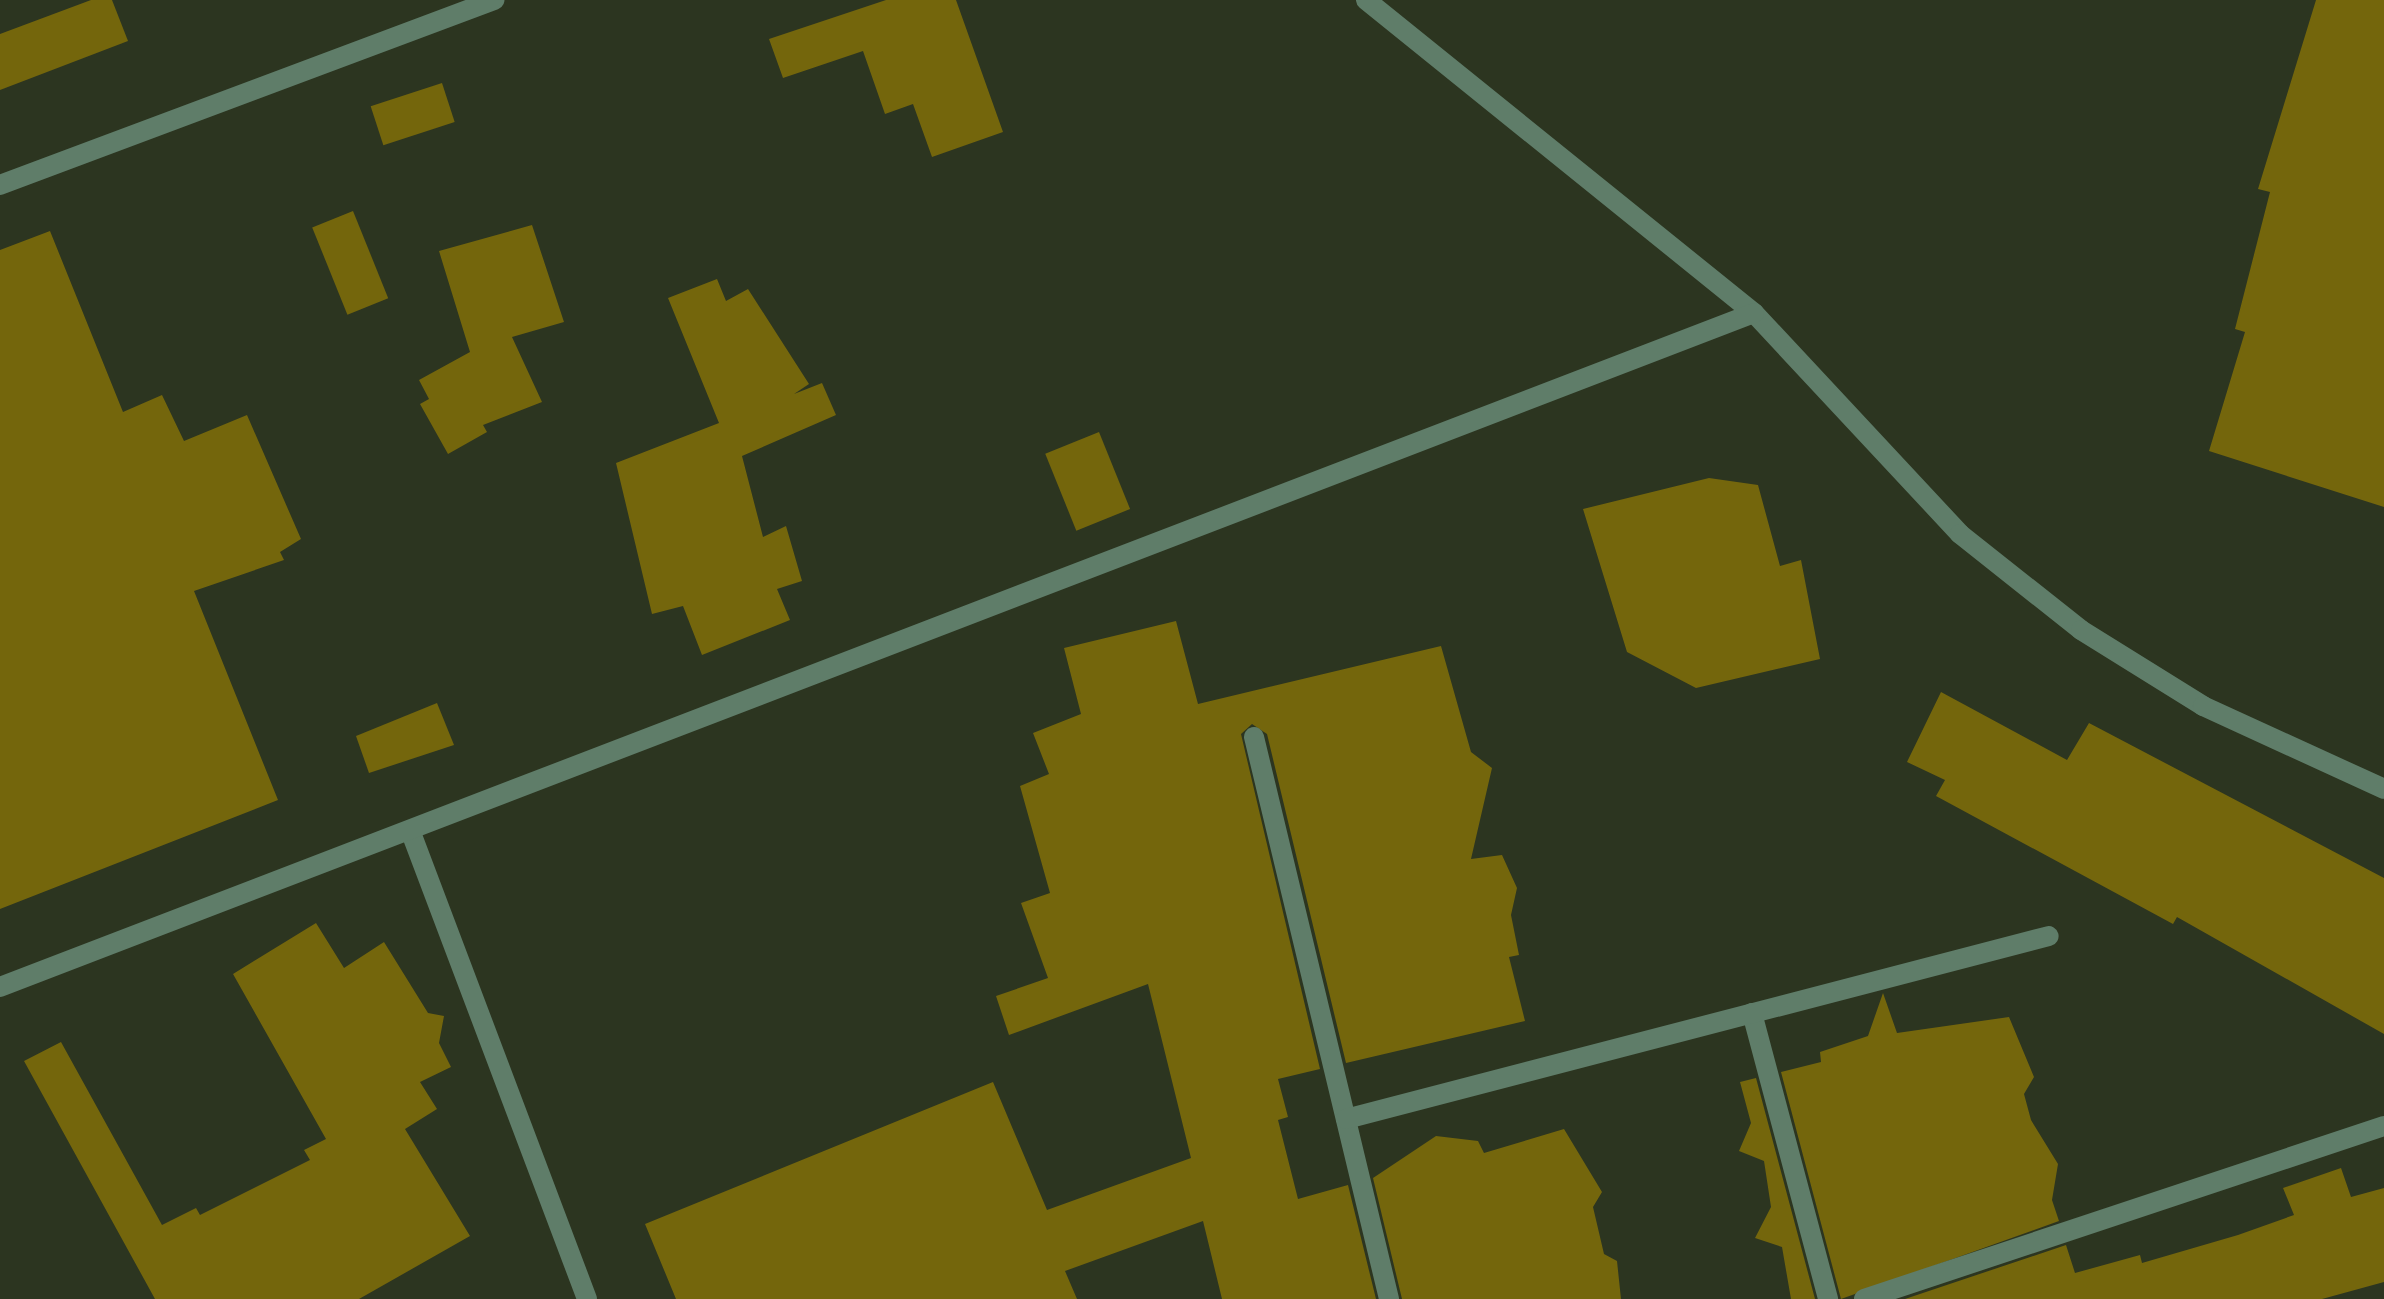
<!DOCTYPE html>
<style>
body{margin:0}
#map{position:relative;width:2384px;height:1299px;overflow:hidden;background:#2c3520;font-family:Manrope,sans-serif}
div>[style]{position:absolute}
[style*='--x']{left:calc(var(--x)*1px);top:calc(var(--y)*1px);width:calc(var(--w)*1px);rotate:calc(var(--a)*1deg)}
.building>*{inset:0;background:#74660c;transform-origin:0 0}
.minor>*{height:20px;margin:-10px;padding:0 10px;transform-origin:10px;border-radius:10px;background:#5f7d69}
span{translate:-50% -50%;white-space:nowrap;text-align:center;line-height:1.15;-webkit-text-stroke:7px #2c3520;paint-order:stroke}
</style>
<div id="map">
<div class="building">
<div style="clip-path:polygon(91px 0,112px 0,128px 41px,0 90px,0 34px)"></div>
<div style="clip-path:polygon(886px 0,956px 0,1003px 132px,932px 157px,913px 104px,885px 114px,863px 51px,783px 78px,769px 39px)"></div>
<div style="clip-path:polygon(2316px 0,2384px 0,2384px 507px,2209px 451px,2245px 332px,2235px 329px,2270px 192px,2258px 189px)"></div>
<div style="left:442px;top:83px;width:41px;height:75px;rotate:72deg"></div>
<div style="left:353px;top:211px;width:94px;height:44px;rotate:68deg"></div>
<div style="clip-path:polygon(532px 225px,564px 322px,512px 337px,542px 402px,483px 425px,487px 432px,448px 454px,420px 404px,429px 399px,419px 380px,470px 352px,439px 251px)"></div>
<div style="clip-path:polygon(50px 231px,123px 412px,162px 395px,184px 441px,247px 415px,301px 539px,280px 552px,284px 560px,194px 591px,278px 800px,0 909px,0 250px)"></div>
<div style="clip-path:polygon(717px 279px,726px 301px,748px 289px,809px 384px,794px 394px,822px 383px,836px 415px,742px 456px,763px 537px,786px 526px,802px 581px,777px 589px,790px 620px,702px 655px,683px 606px,652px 614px,616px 463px,719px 423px,668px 298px)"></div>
<div style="left:1099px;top:432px;width:83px;height:58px;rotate:68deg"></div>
<div style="clip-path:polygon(1709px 478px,1758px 485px,1780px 566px,1801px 560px,1820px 659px,1696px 688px,1627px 652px,1583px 509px)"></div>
<div style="clip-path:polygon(1176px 621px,1198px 704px,1441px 646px,1471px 752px,1492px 768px,1471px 859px,1502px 855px,1517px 888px,1511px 915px,1519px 955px,1509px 957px,1525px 1021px,1346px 1063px,1267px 734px,1252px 724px,1241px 734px,1320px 1069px,1278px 1079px,1288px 1117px,1278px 1120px,1298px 1199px,1348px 1185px,1376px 1299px,1222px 1299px,1203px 1221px,1065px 1271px,1077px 1299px,676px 1299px,645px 1224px,993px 1082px,1047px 1210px,1191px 1158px,1148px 984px,1009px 1035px,996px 996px,1048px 978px,1021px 903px,1050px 893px,1020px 786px,1049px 774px,1033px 733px,1081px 714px,1064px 648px)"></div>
<div style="clip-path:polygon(1941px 692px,2067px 760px,2089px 723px,2384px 878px,2384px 1034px,2177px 917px,2173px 924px,1936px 796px,1945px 780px,1907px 762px)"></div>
<div style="clip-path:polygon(437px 703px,454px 745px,369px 773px,356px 736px)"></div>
<div style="clip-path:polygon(316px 923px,344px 968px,384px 942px,428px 1013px,444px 1016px,439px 1043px,451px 1067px,420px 1082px,437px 1109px,405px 1129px,470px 1236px,359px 1299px,155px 1299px,24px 1061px,61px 1042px,162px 1225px,196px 1208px,200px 1215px,310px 1160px,304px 1150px,326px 1139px,233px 974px)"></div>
<div style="clip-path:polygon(1883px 993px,1897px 1033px,2009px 1017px,2034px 1077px,2024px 1094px,2031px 1120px,2058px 1164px,2052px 1200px,2059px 1221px,1841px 1299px,1781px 1072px,1821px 1062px,1820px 1052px,1868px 1036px)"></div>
<div style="clip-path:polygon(1756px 1078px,1815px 1299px,1791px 1299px,1782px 1247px,1755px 1238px,1771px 1207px,1764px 1161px,1739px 1151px,1751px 1123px,1740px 1082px)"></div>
<div style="clip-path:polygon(1564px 1129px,1602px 1192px,1593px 1207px,1604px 1254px,1617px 1261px,1621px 1299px,1402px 1299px,1373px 1178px,1436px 1136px,1478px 1141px,1484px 1153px)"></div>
<div style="clip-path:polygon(2341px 1168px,2351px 1197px,2384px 1188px,2384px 1282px,2322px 1299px,1905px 1299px,2066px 1245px,2075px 1273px,2140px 1255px,2142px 1263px,2238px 1235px,2294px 1215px,2283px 1188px)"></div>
</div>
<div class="minor">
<div style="--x:1366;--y:0;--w:499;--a:38.9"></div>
<div style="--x:1754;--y:313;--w:302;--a:47"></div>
<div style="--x:1960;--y:534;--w:154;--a:38.4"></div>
<div style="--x:2081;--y:630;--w:144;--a:31.9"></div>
<div style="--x:2203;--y:706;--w:199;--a:24.6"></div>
<div style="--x:0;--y:185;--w:528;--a:-20.53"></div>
<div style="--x:1254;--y:737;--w:578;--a:76.49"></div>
<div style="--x:410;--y:830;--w:501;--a:69.32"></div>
<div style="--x:0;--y:987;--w:1879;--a:-21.02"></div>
<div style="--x:1752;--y:1013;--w:296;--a:75.1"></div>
<div style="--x:1346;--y:1119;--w:726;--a:-14.59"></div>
<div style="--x:1864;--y:1299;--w:548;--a:-18.4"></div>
</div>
</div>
